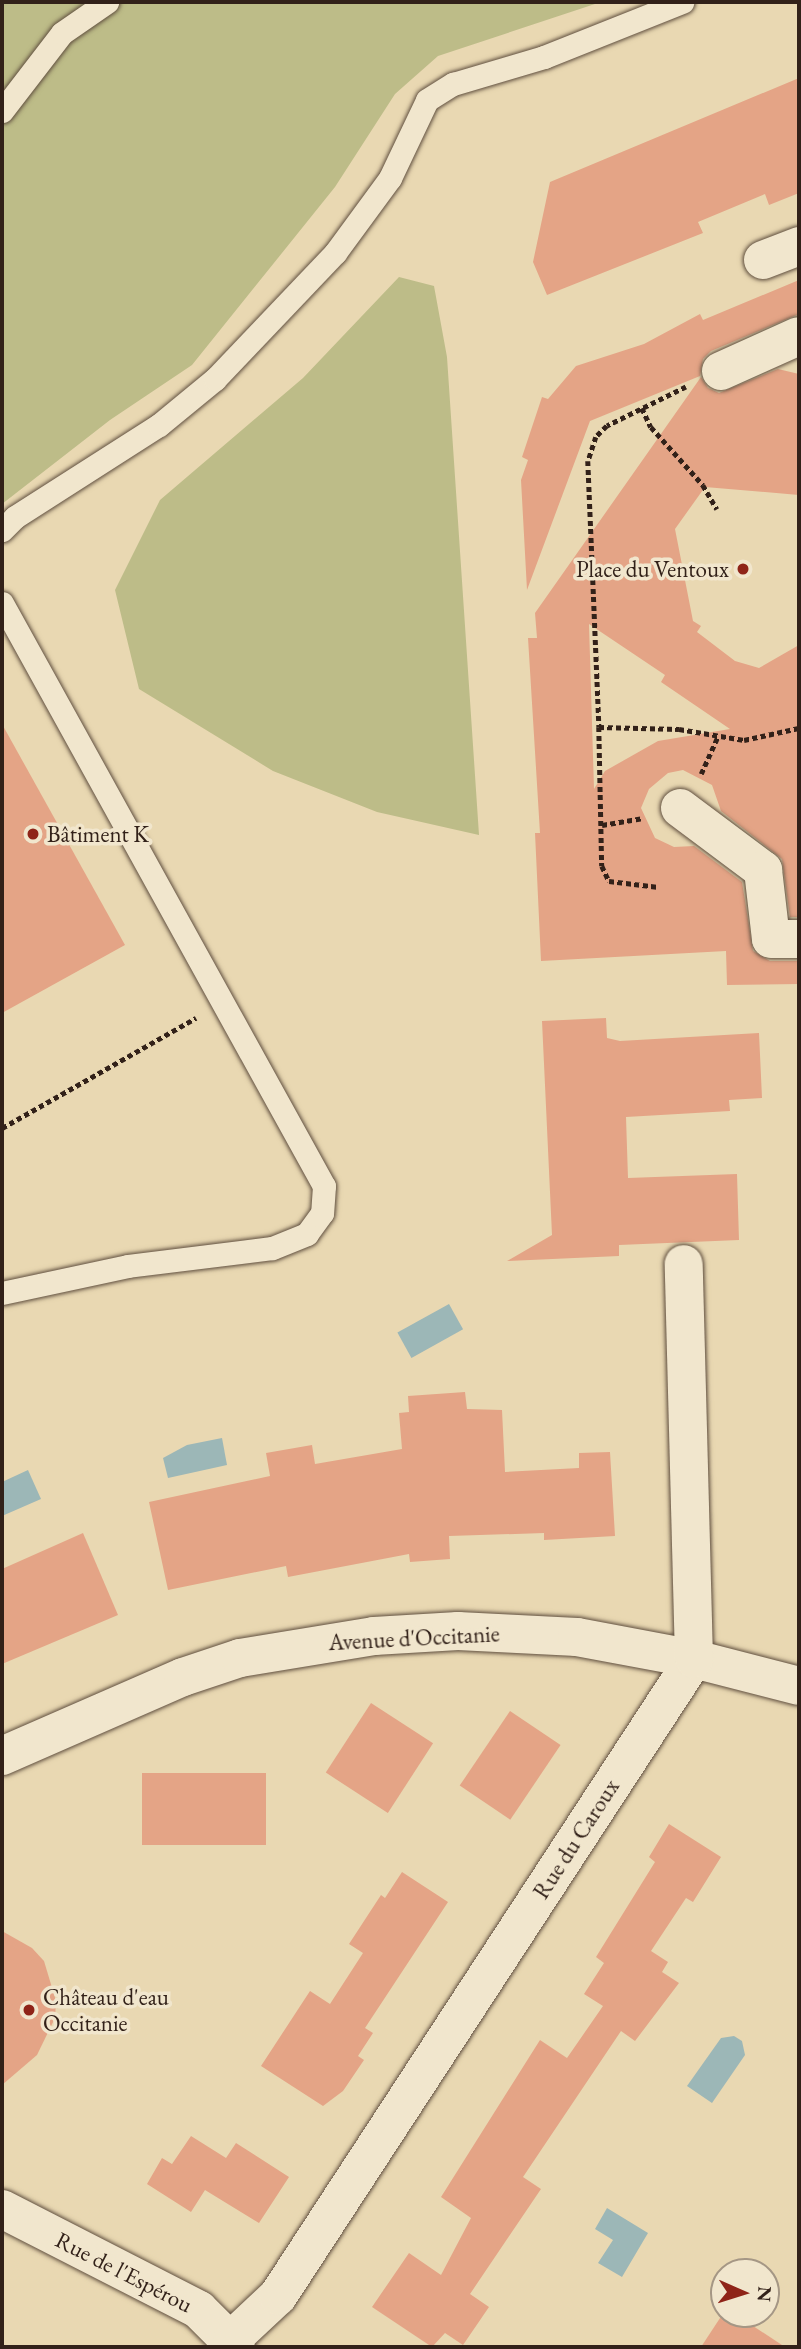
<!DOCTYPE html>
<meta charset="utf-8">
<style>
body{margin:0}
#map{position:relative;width:801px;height:2349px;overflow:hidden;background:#e9d8b2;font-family:"EB Garamond",serif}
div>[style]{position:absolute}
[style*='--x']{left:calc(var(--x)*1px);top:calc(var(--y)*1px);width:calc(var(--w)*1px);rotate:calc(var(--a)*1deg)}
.green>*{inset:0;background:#bdbc88}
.water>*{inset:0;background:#9cb7b7;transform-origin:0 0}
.building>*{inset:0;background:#e4a486;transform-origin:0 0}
.path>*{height:4.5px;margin-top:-2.25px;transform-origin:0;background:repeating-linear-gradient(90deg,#322119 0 5px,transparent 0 8.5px)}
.roads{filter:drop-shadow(0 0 2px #604f3f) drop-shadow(0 0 2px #604f3f)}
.service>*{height:23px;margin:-11.5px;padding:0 11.5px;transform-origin:11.5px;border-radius:11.5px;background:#f1e6cd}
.minor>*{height:38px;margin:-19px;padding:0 19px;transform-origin:19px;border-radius:19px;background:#f1e6cd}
.dots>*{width:19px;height:19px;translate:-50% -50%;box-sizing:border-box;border:4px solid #f1e6cd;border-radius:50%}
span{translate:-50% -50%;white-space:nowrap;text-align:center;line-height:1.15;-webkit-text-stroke:7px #f1e6cd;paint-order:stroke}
.poi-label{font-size:23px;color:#322119}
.right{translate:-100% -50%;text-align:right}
.left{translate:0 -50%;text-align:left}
.street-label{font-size:23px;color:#322119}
.frame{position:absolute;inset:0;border:4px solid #322119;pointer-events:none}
.north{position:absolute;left:710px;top:2258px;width:70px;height:70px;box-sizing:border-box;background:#f1e6cd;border:2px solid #a59785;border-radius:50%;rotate:93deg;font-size:19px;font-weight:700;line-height:28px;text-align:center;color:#322119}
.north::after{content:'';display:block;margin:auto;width:24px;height:32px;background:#8f2418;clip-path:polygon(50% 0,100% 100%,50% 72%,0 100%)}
</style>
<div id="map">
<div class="green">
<div style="clip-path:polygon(2px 2px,601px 2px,438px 56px,395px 94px,335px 187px,192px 365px,110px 420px,2px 504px)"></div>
<div style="clip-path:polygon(399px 277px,434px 286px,447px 357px,479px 835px,377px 812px,273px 771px,139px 689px,115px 590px,160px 500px,303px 378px)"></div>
</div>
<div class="water">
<div style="left:449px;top:1304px;width:29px;height:59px;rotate:61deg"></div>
<div style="clip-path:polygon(222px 1438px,227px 1465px,168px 1478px,163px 1458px,187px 1445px)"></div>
<div style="clip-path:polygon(28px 1470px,41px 1499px,2px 1516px,2px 1482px)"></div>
<div style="clip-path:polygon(734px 2036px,742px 2041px,745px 2055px,712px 2103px,687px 2086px,721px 2038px)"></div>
<div style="clip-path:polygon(607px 2208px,648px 2233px,622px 2277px,598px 2263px,613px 2240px,595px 2229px)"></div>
</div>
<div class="building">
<div style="clip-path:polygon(799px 78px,799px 193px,769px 205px,765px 194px,698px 222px,703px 233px,547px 295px,533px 262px,550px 182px)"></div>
<div style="clip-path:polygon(799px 280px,799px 314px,711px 351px,703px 359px,700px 376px,590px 421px,527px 590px,521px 480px,528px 460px,522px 457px,542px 397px,548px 399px,576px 366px,644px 344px,700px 314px,703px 320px)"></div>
<div style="clip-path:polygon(evenodd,778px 369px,799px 374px,799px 495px,705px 487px,675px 529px,693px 621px,701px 626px,697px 632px,735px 661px,759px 668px,799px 645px,799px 917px,790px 917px,782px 859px,721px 811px,712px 785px,683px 770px,668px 773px,649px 789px,641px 808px,655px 838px,674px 847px,694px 846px,742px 882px,753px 951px,770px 961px,799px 961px,799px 984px,727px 985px,726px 951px,541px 961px,535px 833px,540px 833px,528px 638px,537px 638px,535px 613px,701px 377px,708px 388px,719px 393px,778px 369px,589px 624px,665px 675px,661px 682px,730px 729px,658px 741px,605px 771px,594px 789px,589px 624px)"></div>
<div style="clip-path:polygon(2px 724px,125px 945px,2px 1013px)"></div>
<div style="clip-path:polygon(606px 1018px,607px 1038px,620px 1041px,759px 1033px,762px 1098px,729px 1100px,730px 1111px,626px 1117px,628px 1178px,737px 1174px,739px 1240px,619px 1245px,619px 1256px,507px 1261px,552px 1235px,542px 1021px)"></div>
<div style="clip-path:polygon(465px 1392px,467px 1409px,502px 1410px,505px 1472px,579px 1468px,579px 1453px,610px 1452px,615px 1536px,544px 1540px,544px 1533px,449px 1536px,450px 1559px,410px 1562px,409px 1554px,288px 1577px,286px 1566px,168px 1590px,149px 1502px,270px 1476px,266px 1453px,312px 1445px,315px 1464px,402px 1449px,399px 1413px,409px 1412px,408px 1396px)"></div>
<div style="clip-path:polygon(83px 1533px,118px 1615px,2px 1664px,2px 1569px)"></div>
<div style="left:371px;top:1703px;width:74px;height:83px;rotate:33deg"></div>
<div style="left:510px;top:1711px;width:61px;height:90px;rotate:34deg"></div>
<div style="left:266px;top:1773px;width:72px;height:124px;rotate:90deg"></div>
<div style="clip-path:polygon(669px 1824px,721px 1857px,693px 1902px,686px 1898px,651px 1951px,668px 1962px,662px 1972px,679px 1983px,635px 2041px,621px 2031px,523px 2177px,541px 2189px,470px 2294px,489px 2307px,463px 2345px,445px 2333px,432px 2347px,372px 2307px,409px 2253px,441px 2275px,471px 2218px,441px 2197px,540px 2040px,567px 2058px,603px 2006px,584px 1994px,604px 1963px,596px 1957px,655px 1862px,649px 1857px)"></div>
<div style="clip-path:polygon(402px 1872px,448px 1902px,365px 2028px,373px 2033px,358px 2056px,364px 2060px,343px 2091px,323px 2106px,261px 2066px,310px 1991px,330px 2004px,363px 1953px,349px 1944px,381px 1895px,385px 1898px)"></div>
<div style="clip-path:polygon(2px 1931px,32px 1948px,44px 1961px,56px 2001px,55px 2018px,37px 2055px,2px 2085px)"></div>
<div style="clip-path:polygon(191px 2136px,226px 2158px,236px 2143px,289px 2177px,259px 2223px,205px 2190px,191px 2212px,147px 2184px,162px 2158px,172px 2164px)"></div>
<div style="clip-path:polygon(724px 2312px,735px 2314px,785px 2347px,701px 2347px)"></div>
</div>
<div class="path">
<div style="--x:686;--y:387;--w:88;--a:153.7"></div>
<div style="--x:607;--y:426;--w:16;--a:135"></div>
<div style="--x:596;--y:437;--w:25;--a:108"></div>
<div style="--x:588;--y:461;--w:266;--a:87.6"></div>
<div style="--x:599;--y:727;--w:80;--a:1.4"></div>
<div style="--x:679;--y:729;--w:66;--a:9.6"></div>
<div style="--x:744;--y:740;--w:56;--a:-12.3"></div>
<div style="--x:642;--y:408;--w:21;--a:65"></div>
<div style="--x:651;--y:427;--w:78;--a:48.1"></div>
<div style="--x:703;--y:485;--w:28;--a:60"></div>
<div style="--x:599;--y:727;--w:139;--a:88.8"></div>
<div style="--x:602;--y:866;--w:17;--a:65"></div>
<div style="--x:609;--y:881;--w:50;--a:6.8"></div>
<div style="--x:701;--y:774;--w:42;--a:-65.9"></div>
<div style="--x:602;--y:825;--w:42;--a:-9.7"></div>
<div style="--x:2;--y:1128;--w:223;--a:-29.6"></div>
</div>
<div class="roads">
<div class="service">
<div style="--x:2;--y:111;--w:98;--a:-52.4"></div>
<div style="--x:62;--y:33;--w:55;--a:-34.6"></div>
<div style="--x:2;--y:530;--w:18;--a:-45"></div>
<div style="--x:15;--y:517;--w:171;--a:-32.6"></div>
<div style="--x:159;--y:425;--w:72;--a:-39.4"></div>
<div style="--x:215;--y:379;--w:174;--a:-46.4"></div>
<div style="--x:335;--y:253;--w:93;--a:-53.7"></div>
<div style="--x:390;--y:178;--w:86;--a:-64.6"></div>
<div style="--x:427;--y:100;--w:31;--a:-32"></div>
<div style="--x:453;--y:84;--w:95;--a:-16.5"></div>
<div style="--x:544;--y:57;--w:149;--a:-21.7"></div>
<div style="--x:2;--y:603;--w:666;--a:61.09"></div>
<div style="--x:324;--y:1186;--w:27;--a:94"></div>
<div style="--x:322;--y:1213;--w:26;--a:126"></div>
<div style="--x:307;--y:1234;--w:38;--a:158"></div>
<div style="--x:272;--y:1248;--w:145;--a:172.9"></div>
<div style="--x:128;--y:1266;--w:129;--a:167.9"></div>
</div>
<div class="minor">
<div style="--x:763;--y:260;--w:39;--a:-21"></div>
<div style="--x:721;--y:371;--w:85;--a:-24.2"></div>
<div style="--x:680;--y:808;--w:104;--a:36.8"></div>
<div style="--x:763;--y:870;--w:69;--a:83.4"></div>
<div style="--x:771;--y:939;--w:28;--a:0"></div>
<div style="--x:2;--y:1756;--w:197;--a:-23.6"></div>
<div style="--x:183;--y:1677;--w:60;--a:-18.4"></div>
<div style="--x:240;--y:1658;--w:136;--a:-9.3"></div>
<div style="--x:374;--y:1636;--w:84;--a:-3.4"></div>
<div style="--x:458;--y:1631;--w:119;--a:2.9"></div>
<div style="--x:577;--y:1637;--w:119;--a:10.6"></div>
<div style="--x:694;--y:1659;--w:108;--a:14.4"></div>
<div style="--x:2;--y:2209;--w:221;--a:27.1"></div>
<div style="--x:199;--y:2310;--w:52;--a:45"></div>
<div style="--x:232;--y:2339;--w:63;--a:-43.1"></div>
<div style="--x:278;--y:2296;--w:761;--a:-56.85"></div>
<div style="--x:694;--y:1659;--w:395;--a:-91.5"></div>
</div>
</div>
<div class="dots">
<div style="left:743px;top:569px;background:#8f2418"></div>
<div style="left:33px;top:834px;background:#8f2418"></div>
<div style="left:29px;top:2010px;background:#8f2418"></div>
</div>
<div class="poi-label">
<span class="right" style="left:729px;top:569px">Place du Ventoux</span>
<span class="left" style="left:47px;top:834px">Bâtiment K</span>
<span class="left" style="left:43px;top:2010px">Château d'eau<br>Occitanie</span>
</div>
<div class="street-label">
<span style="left:414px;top:1638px;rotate:-3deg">Avenue d'Occitanie</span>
<span style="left:576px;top:1839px;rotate:-57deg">Rue du Caroux</span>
<span style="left:124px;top:2272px;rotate:27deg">Rue de l'Espérou</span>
</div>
<div class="frame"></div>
<div class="north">N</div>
</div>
